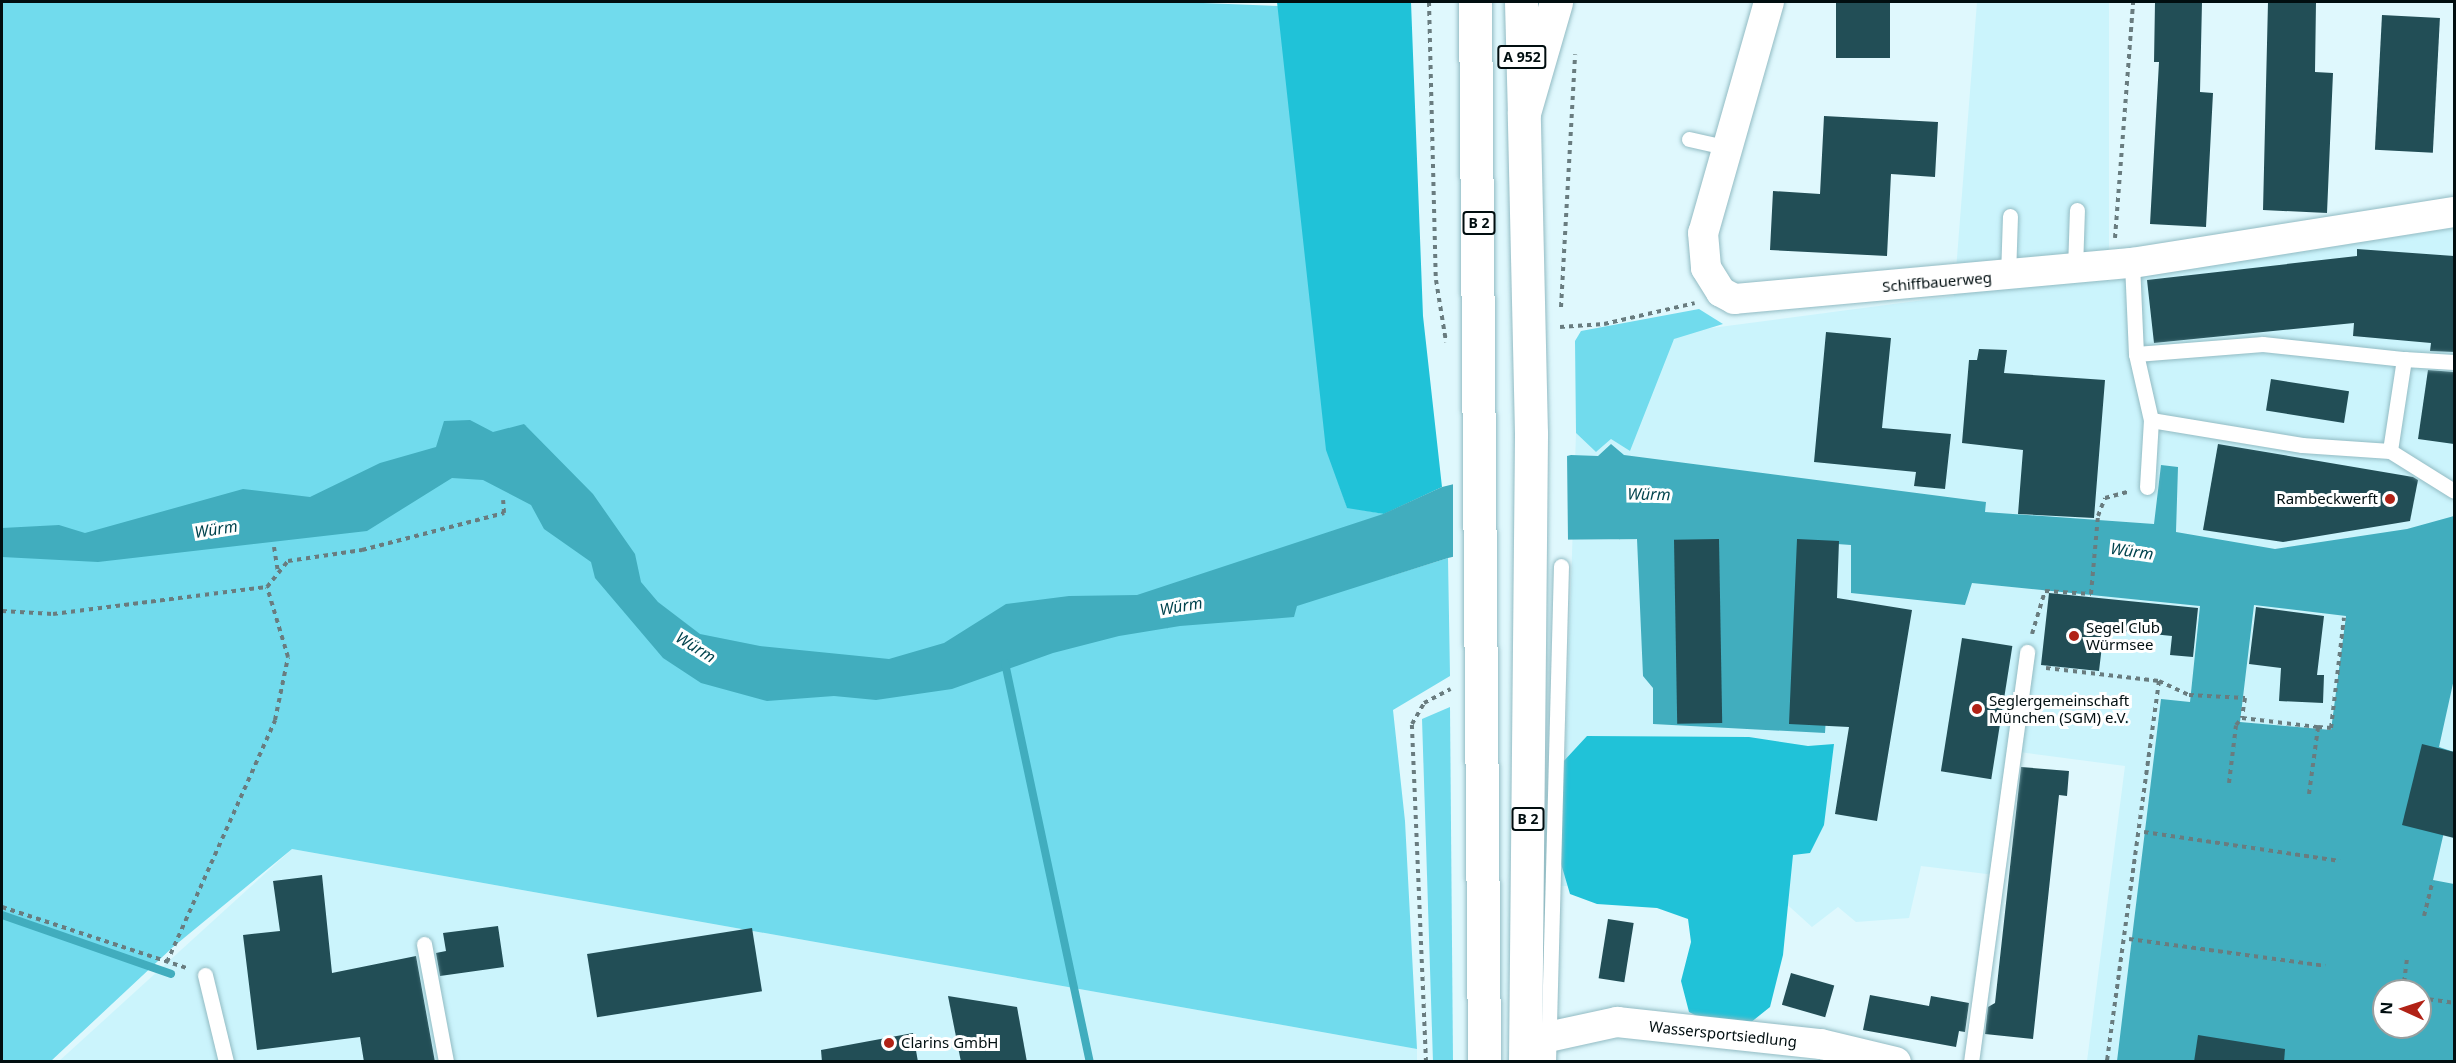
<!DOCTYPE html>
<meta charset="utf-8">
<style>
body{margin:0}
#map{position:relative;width:2456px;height:1063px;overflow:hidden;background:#dff8fd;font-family:"Noto Sans",sans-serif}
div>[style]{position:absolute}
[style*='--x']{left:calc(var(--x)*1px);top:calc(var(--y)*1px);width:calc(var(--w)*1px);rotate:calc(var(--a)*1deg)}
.built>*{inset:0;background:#cbf4fc}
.green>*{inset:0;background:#71dbed}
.forest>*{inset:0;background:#20c2d8}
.water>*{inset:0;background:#41adbe}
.pier>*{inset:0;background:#dff8fd}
.stream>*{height:8px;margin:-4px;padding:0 4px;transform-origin:4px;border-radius:4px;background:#41adbe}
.building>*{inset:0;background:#224e56;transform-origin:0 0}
.path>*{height:4px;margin-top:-2px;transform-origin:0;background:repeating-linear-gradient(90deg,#697c7f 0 4.5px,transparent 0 9px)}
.roads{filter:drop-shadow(0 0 2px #92bbc3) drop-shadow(0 0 2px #92bbc3)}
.service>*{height:15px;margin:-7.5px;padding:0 7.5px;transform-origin:7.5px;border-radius:7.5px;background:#fff}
.minor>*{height:30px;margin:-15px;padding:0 15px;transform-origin:15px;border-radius:15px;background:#fff}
.primary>*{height:33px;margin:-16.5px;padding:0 16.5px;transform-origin:16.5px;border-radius:16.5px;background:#fff}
.motorway>*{height:33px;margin:-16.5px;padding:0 16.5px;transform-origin:16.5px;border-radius:16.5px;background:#fff}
.dots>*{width:16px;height:16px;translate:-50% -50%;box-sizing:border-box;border:3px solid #fff;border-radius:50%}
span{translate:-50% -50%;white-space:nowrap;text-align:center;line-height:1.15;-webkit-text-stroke:6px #fff;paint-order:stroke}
.shield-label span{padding:2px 4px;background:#fff;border:2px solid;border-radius:4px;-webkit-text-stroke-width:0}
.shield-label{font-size:14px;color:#010e10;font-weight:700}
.street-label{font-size:15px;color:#010e10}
.poi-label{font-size:15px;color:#010e10}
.right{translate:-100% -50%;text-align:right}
.left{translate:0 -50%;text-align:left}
.water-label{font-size:16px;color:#00434d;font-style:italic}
.frame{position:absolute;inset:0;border:3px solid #010e10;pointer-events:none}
.north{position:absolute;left:2372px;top:979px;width:60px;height:60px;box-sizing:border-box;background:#fff;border:2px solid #999f9f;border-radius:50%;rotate:273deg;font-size:16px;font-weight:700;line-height:24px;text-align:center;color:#010e10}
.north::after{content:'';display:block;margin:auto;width:21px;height:27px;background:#b12216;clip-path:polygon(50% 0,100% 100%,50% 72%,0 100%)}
</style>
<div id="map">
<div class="built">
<div style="clip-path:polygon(evenodd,1977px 2px,2109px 2px,2109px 281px,2454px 228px,2454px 1061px,2087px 1061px,2125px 766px,2012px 751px,1995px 875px,1921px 866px,1909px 918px,1856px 922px,1838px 907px,1812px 927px,1747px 868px,1708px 886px,1561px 886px,1576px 433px,1596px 452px,1611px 439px,1630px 451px,1666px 354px,1674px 339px,1689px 331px,1954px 296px,1977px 2px,2384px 991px,2420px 991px,2420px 1027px,2384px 1027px,2384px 991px)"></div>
<div style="clip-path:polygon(292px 849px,1417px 1049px,1417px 1061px,58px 1062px)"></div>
</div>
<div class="green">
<div style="clip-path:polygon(2px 2px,1178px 2px,1279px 6px,1327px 450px,1347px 507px,1384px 514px,1384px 578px,1448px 558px,1450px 676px,1393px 710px,1405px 821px,1417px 1049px,292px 849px,173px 947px,51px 1061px,2px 1062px)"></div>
<div style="clip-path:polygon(1699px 309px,1723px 324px,1674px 339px,1630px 451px,1611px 439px,1596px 452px,1576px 433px,1575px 341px,1581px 331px)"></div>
<div style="clip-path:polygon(1450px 707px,1453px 1061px,1433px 1062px,1422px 719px)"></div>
</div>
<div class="forest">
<div style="clip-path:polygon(1277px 2px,1411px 2px,1423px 316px,1442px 487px,1384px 514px,1347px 508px,1326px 450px)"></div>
<div style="clip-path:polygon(1587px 736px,1749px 737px,1808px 746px,1834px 744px,1824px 825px,1810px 853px,1793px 855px,1783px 955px,1770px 1007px,1745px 1027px,1717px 1026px,1689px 1012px,1681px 981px,1691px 942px,1688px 919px,1657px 908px,1597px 904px,1570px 894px,1559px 857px,1562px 763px)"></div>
</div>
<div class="water">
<div style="clip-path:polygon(evenodd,470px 420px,493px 432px,524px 424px,593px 494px,635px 554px,641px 582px,658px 602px,700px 634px,760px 646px,889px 659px,944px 643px,1006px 604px,1069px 596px,1137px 595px,1383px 514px,1442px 487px,1571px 455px,1598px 456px,1611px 444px,1624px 455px,1986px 502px,1985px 512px,2154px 524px,2161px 465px,2178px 467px,2176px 532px,2275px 549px,2407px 529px,2454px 516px,2454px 679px,2439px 747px,2454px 752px,2454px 788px,2433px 880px,2454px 884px,2454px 1061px,2117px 1061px,2161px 699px,2190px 702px,2200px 606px,1972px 583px,1965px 605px,1851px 593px,1851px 545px,1837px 544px,1825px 733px,1653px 724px,1653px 688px,1643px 676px,1637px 539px,1524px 540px,1448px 558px,1297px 606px,1294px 617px,1180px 626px,1119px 636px,1053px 653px,952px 689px,876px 700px,834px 696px,767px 701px,701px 683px,663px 658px,595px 578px,591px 562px,544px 529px,531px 505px,483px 480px,452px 478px,367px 531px,98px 562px,2px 557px,2px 528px,59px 525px,85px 533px,243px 489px,310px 497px,380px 463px,436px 447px,444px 421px,470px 420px,2254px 605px,2346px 616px,2331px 730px,2240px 722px,2254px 605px,470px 420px,2384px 991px,2420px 991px,2420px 1027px,2384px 1027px,2384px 991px)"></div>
</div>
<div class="pier">
<div style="clip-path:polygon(1567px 453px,1568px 540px,1524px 543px,1453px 560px,1453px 481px)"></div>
</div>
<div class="stream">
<div style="--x:1005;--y:663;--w:408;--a:78"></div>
<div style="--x:2;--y:915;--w:179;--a:19.2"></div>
</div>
<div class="building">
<div style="left:1836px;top:2px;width:54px;height:56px"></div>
<div style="clip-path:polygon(2155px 2px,2202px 2px,2200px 92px,2213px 93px,2206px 227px,2150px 224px,2159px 62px,2154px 62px)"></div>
<div style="clip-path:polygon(2268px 2px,2316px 2px,2315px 72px,2333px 73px,2327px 213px,2263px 210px)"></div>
<div style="left:2382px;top:15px;width:58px;height:135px;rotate:3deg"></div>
<div style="clip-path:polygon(1824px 116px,1938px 122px,1935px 177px,1891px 174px,1887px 256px,1770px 250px,1773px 191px,1820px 194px)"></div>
<div style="clip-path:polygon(2357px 249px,2454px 256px,2454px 352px,2430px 351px,2431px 343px,2353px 336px,2354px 323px,2154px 343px,2147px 280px,2357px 256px)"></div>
<div style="clip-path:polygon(1826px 332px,1891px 338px,1882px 428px,1951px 434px,1945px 489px,1914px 486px,1916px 472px,1814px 462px)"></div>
<div style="clip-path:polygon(1979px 349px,2007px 350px,2004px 373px,2105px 380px,2094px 518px,2018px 514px,2023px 450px,1962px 443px,1969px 360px,1977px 360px)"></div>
<div style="clip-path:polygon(2428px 370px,2454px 372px,2454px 444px,2418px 439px)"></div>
<div style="left:2271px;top:379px;width:79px;height:32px;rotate:9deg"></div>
<div style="clip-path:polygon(2218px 444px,2413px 477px,2418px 480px,2410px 521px,2283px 542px,2203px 530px)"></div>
<div style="left:1719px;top:539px;width:184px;height:45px;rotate:89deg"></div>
<div style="clip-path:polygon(1797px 539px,1839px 541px,1837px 598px,1912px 610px,1877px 821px,1835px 814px,1849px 727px,1789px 724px)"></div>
<div style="clip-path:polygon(2049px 593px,2198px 608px,2193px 657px,2170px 655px,2172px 636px,2104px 629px,2099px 671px,2041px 665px)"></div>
<div style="clip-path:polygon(2256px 607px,2324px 616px,2317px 675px,2324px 675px,2323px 703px,2279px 701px,2281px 668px,2249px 664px)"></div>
<div style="left:1962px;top:638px;width:51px;height:135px;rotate:9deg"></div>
<div style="clip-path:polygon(2422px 744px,2454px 752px,2454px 838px,2402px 825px)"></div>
<div style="clip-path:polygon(2021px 767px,2069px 771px,2067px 796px,2059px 795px,2033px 1039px,1985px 1034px,1988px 1007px,1995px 1003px)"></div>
<div style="clip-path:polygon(322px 875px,332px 973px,416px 956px,435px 1062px,364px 1062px,360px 1037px,257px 1050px,243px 935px,280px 931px,273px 881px)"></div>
<div style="left:1608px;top:919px;width:26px;height:60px;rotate:9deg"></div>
<div style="clip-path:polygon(498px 926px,504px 967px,440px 976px,436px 953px,446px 951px,443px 933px)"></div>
<div style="left:752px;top:928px;width:64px;height:167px;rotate:81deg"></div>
<div style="left:1791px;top:973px;width:45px;height:33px;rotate:16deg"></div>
<div style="clip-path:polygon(1870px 995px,1929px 1006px,1931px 996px,1969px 1003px,1965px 1032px,1959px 1031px,1956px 1047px,1863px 1030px)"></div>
<div style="clip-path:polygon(948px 996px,1017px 1007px,1027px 1062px,961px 1062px)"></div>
<div style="clip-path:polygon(913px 1033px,918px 1062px,822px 1062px,821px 1050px)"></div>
<div style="clip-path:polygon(2198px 1035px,2285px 1049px,2284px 1062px,2194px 1062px)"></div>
</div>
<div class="path">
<div style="--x:1429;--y:2;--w:278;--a:88.6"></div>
<div style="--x:1436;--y:280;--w:63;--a:80.8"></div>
<div style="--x:2115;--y:238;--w:237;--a:-85.6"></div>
<div style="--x:1561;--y:307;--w:253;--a:-86.8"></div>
<div style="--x:1560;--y:327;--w:44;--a:-3.9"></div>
<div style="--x:1604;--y:324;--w:93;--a:-13"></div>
<div style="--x:274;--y:547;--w:24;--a:81"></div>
<div style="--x:2;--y:611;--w:51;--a:3.4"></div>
<div style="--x:53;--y:614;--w:216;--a:-7.2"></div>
<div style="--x:267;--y:587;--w:33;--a:-51"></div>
<div style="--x:288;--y:561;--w:75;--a:-8.5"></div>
<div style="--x:362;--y:550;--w:147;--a:-14.6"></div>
<div style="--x:504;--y:513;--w:13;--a:-94"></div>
<div style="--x:2032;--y:634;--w:45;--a:-73.2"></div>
<div style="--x:2045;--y:591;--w:46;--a:3.7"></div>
<div style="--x:2091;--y:594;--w:78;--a:-84.9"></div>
<div style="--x:2098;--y:516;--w:19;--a:-69"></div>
<div style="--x:2105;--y:498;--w:23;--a:-15"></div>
<div style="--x:2046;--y:668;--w:114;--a:6.6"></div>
<div style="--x:2159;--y:681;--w:385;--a:97.8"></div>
<div style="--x:2159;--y:681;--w:33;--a:25"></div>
<div style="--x:2189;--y:695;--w:56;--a:3.1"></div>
<div style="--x:2245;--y:698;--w:20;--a:99"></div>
<div style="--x:2242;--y:718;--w:77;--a:6.8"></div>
<div style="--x:2229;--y:783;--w:58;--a:-83.1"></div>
<div style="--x:2236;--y:725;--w:9;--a:-49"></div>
<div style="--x:2309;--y:794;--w:68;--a:-82.3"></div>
<div style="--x:2318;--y:727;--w:13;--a:4"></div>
<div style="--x:2331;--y:728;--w:111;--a:-83.3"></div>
<div style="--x:2144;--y:832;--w:198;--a:8.4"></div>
<div style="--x:2;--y:907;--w:194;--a:18.3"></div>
<div style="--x:2424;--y:916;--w:36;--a:-76"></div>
<div style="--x:2129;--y:939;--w:198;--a:7.8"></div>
<div style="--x:167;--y:962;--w:265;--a:-65.9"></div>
<div style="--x:275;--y:720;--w:64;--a:-78.3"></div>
<div style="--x:288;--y:657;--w:73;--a:-106.7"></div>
<div style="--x:2403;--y:991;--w:32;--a:-83"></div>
<div style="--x:2420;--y:998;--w:34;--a:8"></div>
<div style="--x:2398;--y:1033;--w:6;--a:-81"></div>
<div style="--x:1426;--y:1062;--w:338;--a:-92.4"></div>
<div style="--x:1412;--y:724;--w:24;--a:-60"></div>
<div style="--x:1424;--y:703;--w:30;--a:-28"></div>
</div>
<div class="roads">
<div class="service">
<div style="--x:1689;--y:139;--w:41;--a:12.7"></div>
<div style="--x:2132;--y:263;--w:91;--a:87.5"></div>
<div style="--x:2136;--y:354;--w:127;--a:-4.5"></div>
<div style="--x:2263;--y:344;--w:142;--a:6.1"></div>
<div style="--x:2404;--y:359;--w:93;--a:98.7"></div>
<div style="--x:2075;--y:269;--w:59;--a:-88.1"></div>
<div style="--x:2008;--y:276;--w:60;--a:-88.1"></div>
<div style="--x:2136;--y:354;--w:68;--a:77.2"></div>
<div style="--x:2151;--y:420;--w:153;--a:9.4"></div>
<div style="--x:2302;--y:445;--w:88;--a:3.9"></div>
<div style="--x:2390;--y:451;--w:75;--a:32"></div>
<div style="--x:2404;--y:359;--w:50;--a:3.4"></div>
<div style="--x:2147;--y:487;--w:67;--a:-86.6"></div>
<div style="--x:424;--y:944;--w:120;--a:79.4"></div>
<div style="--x:205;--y:975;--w:89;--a:76.4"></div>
<div style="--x:1548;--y:1062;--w:496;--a:-88.5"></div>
<div style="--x:1971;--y:1062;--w:414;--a:-82.2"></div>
</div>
<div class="minor">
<div style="--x:1769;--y:2;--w:240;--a:105.9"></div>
<div style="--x:1703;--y:233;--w:35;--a:85"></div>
<div style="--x:1706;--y:268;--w:28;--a:58"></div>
<div style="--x:1721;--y:292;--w:15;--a:28"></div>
<div style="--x:1734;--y:299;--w:400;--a:-5.2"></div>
<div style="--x:2132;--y:263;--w:326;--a:-9"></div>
<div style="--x:1548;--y:1037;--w:71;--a:-12.3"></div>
<div style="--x:1617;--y:1022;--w:205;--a:6.2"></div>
<div style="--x:1821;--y:1044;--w:77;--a:13.5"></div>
</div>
<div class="primary">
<div style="--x:1475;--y:2;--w:1060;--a:89.51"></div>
<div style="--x:1525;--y:1062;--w:629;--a:-89.45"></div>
<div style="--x:1531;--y:433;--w:320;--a:-91.3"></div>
<div style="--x:1524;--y:113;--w:116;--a:-73.9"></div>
</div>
<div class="motorway">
<div style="--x:1521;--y:2;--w:111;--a:88.5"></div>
</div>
</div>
<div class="dots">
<div style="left:2390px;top:499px;background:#b12216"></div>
<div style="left:2074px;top:636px;background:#b12216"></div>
<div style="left:1977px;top:709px;background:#b12216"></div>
<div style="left:889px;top:1043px;background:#b12216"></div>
</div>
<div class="shield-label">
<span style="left:1522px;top:57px">A 952</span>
<span style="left:1479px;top:223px">B 2</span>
<span style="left:1528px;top:819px">B 2</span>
</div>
<div class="street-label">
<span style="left:1937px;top:282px;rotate:-5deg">Schiffbauerweg</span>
<span style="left:1723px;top:1034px;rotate:6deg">Wassersportsiedlung</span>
</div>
<div class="poi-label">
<span class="right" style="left:2378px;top:499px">Rambeckwerft</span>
<span class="left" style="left:2086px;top:636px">Segel Club<br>Würmsee</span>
<span class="left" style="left:1989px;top:709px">Seglergemeinschaft<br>München (SGM) e.V.</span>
<span class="left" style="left:901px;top:1043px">Clarins GmbH</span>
</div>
<div class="water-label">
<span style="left:1649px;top:494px;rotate:1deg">Würm</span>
<span style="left:216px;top:529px;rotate:-9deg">Würm</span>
<span style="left:2132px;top:551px;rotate:8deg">Würm</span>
<span style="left:1181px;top:606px;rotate:-10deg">Würm</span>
<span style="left:696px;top:647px;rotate:32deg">Würm</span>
</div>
<div class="frame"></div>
<div class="north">N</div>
</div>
